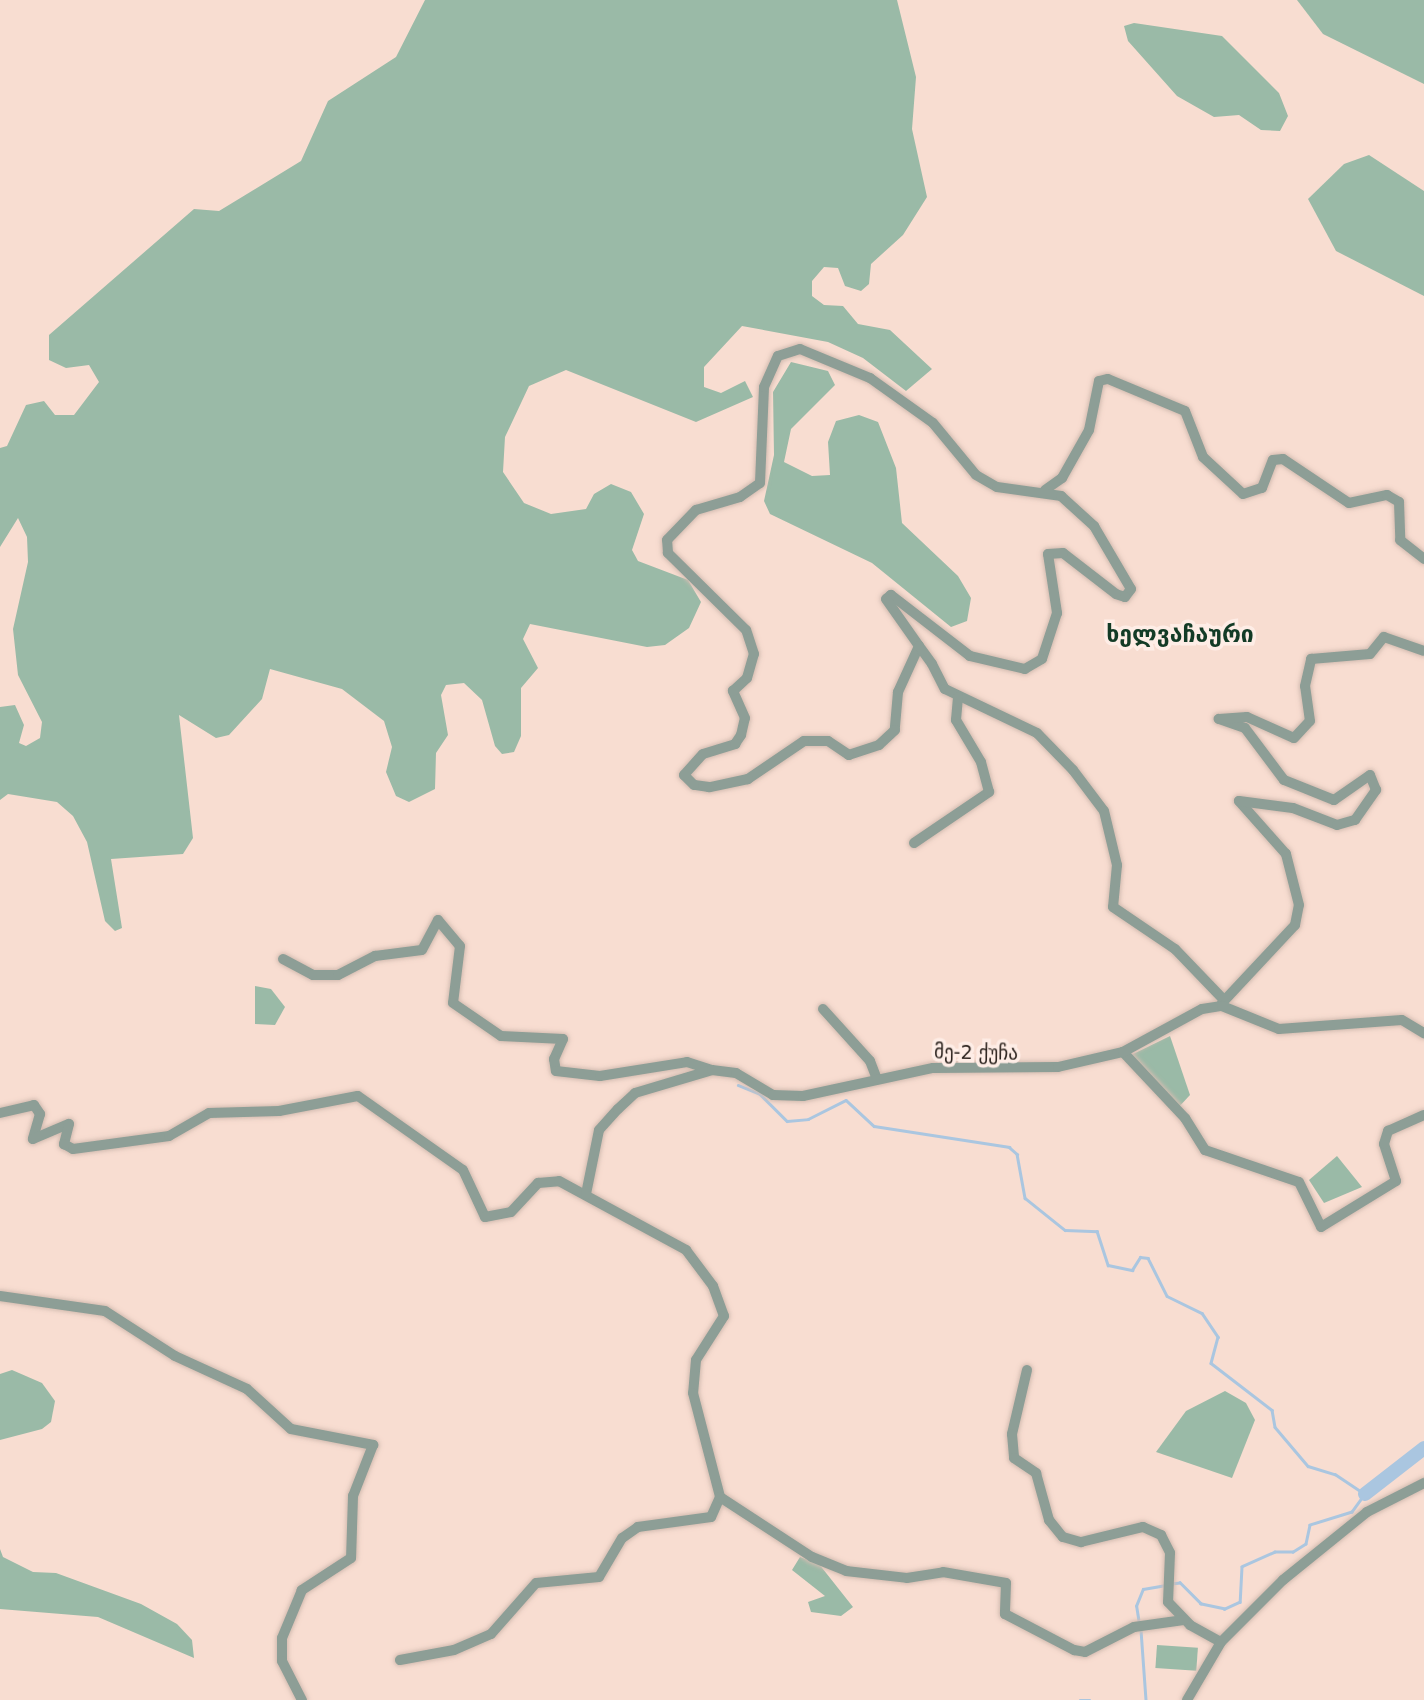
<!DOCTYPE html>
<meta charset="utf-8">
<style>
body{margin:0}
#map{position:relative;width:1424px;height:1700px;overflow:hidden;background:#f8ddd1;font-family:"DejaVu Sans","Noto Sans Georgian",sans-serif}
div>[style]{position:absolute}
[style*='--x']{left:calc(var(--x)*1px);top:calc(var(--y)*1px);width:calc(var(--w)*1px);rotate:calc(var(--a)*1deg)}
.green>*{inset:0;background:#9abaa7;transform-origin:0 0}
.stream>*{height:2.5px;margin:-1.25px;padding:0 1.25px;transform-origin:1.25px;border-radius:1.25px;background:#aac6e0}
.river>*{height:14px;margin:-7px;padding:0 7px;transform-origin:7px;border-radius:7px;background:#aac6e0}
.roads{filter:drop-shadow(0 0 2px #d3bcb1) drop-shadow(0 0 2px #d3bcb1)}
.minor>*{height:10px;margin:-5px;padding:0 5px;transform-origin:5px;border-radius:5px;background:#8d9e96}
span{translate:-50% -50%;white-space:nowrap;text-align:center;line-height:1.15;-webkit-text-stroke:7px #feede6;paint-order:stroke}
.street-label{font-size:19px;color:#2c231e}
.quarter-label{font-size:23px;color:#133b26;font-weight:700}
</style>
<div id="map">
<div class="green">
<div style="clip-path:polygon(425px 0,897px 0,916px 77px,912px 129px,927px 197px,903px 235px,871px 264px,869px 284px,861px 291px,845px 286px,838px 268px,824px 267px,812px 281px,812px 296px,824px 305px,843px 306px,858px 324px,890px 330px,932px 369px,906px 391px,863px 358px,828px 342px,742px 326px,704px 367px,704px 387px,721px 393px,745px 381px,753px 397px,696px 422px,566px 370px,529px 386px,505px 437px,503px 472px,524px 503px,551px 514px,586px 509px,594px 494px,611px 484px,631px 492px,644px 514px,632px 550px,638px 561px,688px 580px,701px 602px,689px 628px,665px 645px,647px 647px,530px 624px,523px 639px,538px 668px,521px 688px,521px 736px,514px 752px,502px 754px,495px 746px,482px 700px,464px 683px,446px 685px,441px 695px,448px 735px,436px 753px,435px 789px,409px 802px,396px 796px,386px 772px,392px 747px,384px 721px,342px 689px,270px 669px,262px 699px,229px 735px,216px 738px,179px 715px,193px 838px,183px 854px,111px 859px,122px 928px,115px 931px,105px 921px,87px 842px,73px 816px,57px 802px,8px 794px,0 800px,0 707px,15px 705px,24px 725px,19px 743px,26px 746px,40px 738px,42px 722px,18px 675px,13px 629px,28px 562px,27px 537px,18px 518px,0 547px,0 448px,7px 446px,26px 405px,44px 401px,55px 415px,74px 415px,99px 382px,89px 365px,66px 368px,49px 360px,49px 335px,194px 209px,219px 211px,301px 161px,328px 101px,396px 57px)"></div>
<div style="clip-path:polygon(1297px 0,1424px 0,1424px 84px,1323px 34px)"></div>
<div style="clip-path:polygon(1134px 23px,1222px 36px,1279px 93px,1288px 116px,1280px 131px,1261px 130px,1239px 115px,1214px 117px,1177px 96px,1128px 41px,1124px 26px)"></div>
<div style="clip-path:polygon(1369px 155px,1424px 191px,1424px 296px,1336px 251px,1308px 199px,1344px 164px)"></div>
<div style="clip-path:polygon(791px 362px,828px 371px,835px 385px,791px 429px,784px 462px,812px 476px,830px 475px,828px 442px,836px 421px,859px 415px,878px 422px,896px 468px,902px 523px,958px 576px,971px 598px,967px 621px,951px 627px,872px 563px,770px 514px,764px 501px,774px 455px,773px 392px)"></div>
<div style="clip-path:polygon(255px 986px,271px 989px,285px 1007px,275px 1025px,255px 1024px)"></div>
<div style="clip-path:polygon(1170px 1036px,1190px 1095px,1177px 1109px,1131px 1055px)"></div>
<div style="clip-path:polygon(1337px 1156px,1362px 1187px,1324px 1203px,1309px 1180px)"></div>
<div style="clip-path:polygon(12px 1370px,42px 1383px,55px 1401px,51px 1422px,42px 1429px,0 1440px,0 1374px)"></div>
<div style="clip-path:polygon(1225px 1391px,1246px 1403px,1255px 1420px,1232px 1478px,1156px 1452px,1186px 1411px)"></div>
<div style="clip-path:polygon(0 1549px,3px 1557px,33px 1572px,56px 1573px,141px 1604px,177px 1624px,192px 1640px,194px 1658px,98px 1617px,0 1609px)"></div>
<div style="clip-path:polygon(800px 1557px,819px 1564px,853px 1607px,841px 1616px,811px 1612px,808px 1602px,825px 1596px,792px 1570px)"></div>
<div style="left:1157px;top:1645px;width:41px;height:23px;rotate:4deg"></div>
</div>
<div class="stream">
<div style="--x:738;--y:1085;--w:24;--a:22"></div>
<div style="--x:760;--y:1094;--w:38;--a:45"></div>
<div style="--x:787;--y:1121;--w:21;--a:-5"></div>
<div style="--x:808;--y:1119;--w:42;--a:-26.6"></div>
<div style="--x:846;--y:1100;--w:38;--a:43"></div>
<div style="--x:874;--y:1126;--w:137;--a:8.8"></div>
<div style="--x:1009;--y:1147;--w:11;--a:41"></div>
<div style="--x:1017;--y:1154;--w:45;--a:79.7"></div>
<div style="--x:1025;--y:1198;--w:51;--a:38.7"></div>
<div style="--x:1065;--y:1230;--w:32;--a:2"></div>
<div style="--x:1097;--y:1231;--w:36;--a:72"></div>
<div style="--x:1108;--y:1265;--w:25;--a:12"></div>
<div style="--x:1132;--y:1270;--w:15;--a:-58"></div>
<div style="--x:1140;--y:1257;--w:8;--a:7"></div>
<div style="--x:1148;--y:1258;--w:42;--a:63.4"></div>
<div style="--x:1167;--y:1296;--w:39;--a:26"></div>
<div style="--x:1202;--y:1313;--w:29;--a:56"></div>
<div style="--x:1218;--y:1337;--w:27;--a:105"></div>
<div style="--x:1211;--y:1363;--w:77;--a:37.6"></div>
<div style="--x:1272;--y:1410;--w:17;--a:80"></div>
<div style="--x:1275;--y:1427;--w:51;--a:49.8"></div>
<div style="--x:1308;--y:1466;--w:28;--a:17"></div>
<div style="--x:1335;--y:1474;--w:36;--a:34"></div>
<div style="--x:1365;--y:1494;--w:22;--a:126"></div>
<div style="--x:1352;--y:1512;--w:44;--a:162.8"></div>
<div style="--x:1310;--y:1525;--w:19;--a:102"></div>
<div style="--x:1306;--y:1544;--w:15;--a:148"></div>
<div style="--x:1293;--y:1552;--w:18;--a:180"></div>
<div style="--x:1275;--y:1552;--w:36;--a:156"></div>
<div style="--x:1242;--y:1567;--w:35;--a:93"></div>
<div style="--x:1240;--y:1602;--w:17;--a:155"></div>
<div style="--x:1225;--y:1609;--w:25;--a:-168"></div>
<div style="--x:1201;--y:1604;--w:30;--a:-135"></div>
<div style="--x:1180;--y:1583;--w:8;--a:173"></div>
<div style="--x:1139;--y:1624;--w:18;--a:-99"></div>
<div style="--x:1136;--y:1606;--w:18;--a:-68"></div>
<div style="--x:1143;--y:1589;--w:23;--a:-10"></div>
<div style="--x:1141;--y:1630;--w:70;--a:85.9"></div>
<div style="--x:1080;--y:1700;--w:10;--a:0"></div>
</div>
<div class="river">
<div style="--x:1365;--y:1494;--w:75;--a:-37.9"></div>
</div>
<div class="roads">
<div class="minor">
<div style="--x:1045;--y:490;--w:21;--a:-35"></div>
<div style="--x:1062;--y:478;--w:55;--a:-60.6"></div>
<div style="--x:1089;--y:430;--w:50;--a:-78.5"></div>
<div style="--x:1099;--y:381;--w:9;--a:-13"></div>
<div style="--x:1108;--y:379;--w:83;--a:22.6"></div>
<div style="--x:1185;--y:411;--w:49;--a:68.6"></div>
<div style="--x:1203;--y:457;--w:54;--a:42.8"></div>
<div style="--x:1243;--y:494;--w:20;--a:-18"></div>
<div style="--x:1262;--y:488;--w:30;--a:-69"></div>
<div style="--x:1273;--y:460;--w:10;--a:-6"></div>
<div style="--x:1283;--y:459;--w:79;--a:33.7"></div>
<div style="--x:1349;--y:503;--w:39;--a:-12"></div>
<div style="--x:1387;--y:495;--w:14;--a:30"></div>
<div style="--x:1399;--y:502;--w:38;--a:88"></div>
<div style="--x:1400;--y:540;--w:31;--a:38"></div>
<div style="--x:919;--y:646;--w:51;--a:114.5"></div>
<div style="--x:898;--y:692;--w:38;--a:95"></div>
<div style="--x:895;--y:730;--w:22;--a:137"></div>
<div style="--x:879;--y:745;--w:32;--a:162"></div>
<div style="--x:849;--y:755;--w:25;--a:-146"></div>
<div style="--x:828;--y:741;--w:24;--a:180"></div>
<div style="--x:804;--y:741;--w:68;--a:145.8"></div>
<div style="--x:748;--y:779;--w:40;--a:168"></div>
<div style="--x:709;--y:787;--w:15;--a:-172"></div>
<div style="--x:694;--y:785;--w:14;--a:-135"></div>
<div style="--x:684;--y:775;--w:28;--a:-48"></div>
<div style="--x:703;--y:754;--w:34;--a:-17"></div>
<div style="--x:735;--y:744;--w:11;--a:-56"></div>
<div style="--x:741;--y:735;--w:17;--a:-77"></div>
<div style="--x:745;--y:718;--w:30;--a:-114"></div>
<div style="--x:733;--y:691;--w:19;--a:-43"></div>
<div style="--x:747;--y:678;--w:25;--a:-74"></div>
<div style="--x:754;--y:654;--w:25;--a:-108"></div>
<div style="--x:746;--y:630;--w:110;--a:-135.4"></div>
<div style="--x:668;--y:553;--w:13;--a:-94"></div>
<div style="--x:667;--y:540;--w:42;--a:-46"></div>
<div style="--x:696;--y:510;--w:46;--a:-16.5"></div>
<div style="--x:740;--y:497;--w:24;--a:-35"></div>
<div style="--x:760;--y:483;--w:96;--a:-87.6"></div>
<div style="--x:764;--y:387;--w:34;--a:-66"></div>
<div style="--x:778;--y:356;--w:23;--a:-18"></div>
<div style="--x:800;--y:349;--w:76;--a:22.5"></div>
<div style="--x:870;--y:378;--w:77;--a:35.5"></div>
<div style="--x:933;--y:423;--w:67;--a:50.4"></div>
<div style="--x:976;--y:475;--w:24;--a:30"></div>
<div style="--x:997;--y:487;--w:65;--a:8"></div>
<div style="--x:1061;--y:496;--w:45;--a:42.3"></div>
<div style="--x:1094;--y:526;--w:73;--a:59.6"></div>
<div style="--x:1131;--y:589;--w:10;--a:127"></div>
<div style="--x:1125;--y:597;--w:9;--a:-162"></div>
<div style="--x:1116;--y:594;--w:67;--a:-142.3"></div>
<div style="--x:1063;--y:553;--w:15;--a:176"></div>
<div style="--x:1048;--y:554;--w:60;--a:81.3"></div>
<div style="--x:1057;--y:613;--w:48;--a:108.1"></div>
<div style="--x:1042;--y:659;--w:20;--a:150"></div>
<div style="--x:1025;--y:669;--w:57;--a:-166.7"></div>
<div style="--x:970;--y:656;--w:100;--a:-142.3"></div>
<div style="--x:891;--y:595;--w:6;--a:141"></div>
<div style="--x:886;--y:599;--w:57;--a:54.9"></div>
<div style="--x:919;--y:646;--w:22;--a:54"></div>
<div style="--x:932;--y:664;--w:28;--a:63"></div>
<div style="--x:945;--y:689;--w:102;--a:25.6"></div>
<div style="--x:1037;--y:733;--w:52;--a:45.8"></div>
<div style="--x:1073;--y:770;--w:51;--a:52.9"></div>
<div style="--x:1104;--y:811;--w:56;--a:76.5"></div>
<div style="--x:1117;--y:865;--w:42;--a:95.4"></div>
<div style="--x:1113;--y:907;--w:75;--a:34.1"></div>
<div style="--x:1175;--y:949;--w:68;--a:46.2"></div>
<div style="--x:914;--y:843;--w:91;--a:-34.2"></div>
<div style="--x:989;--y:792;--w:31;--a:-105"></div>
<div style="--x:981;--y:762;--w:49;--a:-120.8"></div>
<div style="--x:956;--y:720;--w:23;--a:-85"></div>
<div style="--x:283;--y:959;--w:34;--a:28"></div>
<div style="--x:313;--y:975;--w:25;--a:0"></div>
<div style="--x:338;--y:975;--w:42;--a:-27.2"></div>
<div style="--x:375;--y:956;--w:47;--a:-7.3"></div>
<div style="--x:422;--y:950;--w:34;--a:-62"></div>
<div style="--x:438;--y:920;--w:34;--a:50"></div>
<div style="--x:460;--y:946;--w:57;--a:97"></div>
<div style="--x:453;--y:1003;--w:58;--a:34.5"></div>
<div style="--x:501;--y:1036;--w:62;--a:2.8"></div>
<div style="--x:563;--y:1039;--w:22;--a:114"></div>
<div style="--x:554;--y:1059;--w:12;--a:81"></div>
<div style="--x:556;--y:1071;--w:44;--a:6.5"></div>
<div style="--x:600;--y:1076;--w:88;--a:-9.1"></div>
<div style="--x:687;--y:1062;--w:26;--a:18"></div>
<div style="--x:1222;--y:1003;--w:107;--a:-46.9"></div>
<div style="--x:1295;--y:925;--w:20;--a:-79"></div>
<div style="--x:1299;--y:905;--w:53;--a:-104.3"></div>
<div style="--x:1286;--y:854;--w:71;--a:-131.6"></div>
<div style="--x:1239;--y:801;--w:54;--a:7.4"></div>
<div style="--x:1293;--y:808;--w:47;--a:21.1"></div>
<div style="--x:1337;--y:825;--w:19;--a:-16"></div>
<div style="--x:1355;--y:820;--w:37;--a:-55"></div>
<div style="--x:1376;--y:790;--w:16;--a:-112"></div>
<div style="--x:1370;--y:775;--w:44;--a:145.2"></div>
<div style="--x:1334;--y:800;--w:54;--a:-158.2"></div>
<div style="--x:1284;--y:780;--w:65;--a:-126.9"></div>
<div style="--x:1245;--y:728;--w:28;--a:-161"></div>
<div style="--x:1219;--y:719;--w:28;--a:-4"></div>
<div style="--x:1247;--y:717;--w:51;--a:24.1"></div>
<div style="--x:1294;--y:738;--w:23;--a:-47"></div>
<div style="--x:1310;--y:721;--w:35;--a:-98"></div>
<div style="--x:1305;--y:686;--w:28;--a:-77"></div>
<div style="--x:1311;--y:659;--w:59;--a:-4.8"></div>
<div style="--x:1370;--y:654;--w:22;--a:-51"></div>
<div style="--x:1384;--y:637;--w:42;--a:19.3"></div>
<div style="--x:823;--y:1009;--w:70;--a:47.9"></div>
<div style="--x:870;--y:1061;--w:19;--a:69"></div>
<div style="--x:1123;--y:1052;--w:91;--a:46.8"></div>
<div style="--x:1185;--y:1118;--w:38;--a:58"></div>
<div style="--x:1205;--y:1150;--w:99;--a:18.8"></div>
<div style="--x:1299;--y:1182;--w:50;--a:63.9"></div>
<div style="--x:1321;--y:1227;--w:88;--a:-31.5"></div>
<div style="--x:1396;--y:1181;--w:39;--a:-108"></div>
<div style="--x:1384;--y:1144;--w:14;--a:-73"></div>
<div style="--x:1388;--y:1131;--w:39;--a:-24"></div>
<div style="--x:0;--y:1113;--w:35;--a:-13"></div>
<div style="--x:34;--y:1105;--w:11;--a:56"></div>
<div style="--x:40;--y:1114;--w:26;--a:106"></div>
<div style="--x:33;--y:1139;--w:39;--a:-23"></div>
<div style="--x:69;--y:1124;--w:21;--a:104"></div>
<div style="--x:64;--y:1144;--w:10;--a:29"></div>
<div style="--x:73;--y:1149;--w:97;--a:-7.7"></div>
<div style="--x:169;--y:1136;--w:46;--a:-29.9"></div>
<div style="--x:209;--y:1113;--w:70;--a:-1.6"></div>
<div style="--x:279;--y:1111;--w:80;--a:-10.8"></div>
<div style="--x:358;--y:1096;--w:128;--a:35.2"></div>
<div style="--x:463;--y:1170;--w:52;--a:64.9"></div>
<div style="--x:485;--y:1217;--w:26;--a:-11"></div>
<div style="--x:511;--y:1212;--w:40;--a:-47"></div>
<div style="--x:538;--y:1183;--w:21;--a:-5"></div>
<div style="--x:559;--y:1181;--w:145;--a:28.5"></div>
<div style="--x:686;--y:1250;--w:45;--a:53.1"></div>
<div style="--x:713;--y:1286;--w:32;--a:70"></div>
<div style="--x:724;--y:1316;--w:52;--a:122.5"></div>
<div style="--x:696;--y:1360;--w:33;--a:95"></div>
<div style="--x:693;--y:1393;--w:107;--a:75.4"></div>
<div style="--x:720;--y:1497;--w:22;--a:114"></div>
<div style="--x:711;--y:1517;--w:74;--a:172.2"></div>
<div style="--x:638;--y:1527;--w:19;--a:145"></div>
<div style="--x:622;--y:1538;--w:45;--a:120.5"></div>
<div style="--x:599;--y:1577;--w:63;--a:174.6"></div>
<div style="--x:536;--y:1583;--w:68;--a:131.4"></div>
<div style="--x:491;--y:1634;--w:40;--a:156.6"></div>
<div style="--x:454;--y:1650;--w:55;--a:169.5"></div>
<div style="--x:586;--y:1194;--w:65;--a:-78.5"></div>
<div style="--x:599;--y:1130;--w:28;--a:-48"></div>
<div style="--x:618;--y:1109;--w:23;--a:-43"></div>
<div style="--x:635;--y:1093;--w:80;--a:-16.6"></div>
<div style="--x:712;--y:1070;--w:24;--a:7"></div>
<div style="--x:736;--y:1073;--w:43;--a:30.7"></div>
<div style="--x:773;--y:1095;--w:30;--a:2"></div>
<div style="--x:803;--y:1096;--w:133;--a:-12.2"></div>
<div style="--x:933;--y:1068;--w:125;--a:-0.5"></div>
<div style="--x:1058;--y:1067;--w:67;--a:-13"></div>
<div style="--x:1123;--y:1052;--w:90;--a:-28.6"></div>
<div style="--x:1202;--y:1009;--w:20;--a:-9"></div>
<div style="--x:1222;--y:1006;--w:61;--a:22"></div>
<div style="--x:1279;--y:1029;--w:123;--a:-4.2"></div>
<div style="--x:1402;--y:1020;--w:26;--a:31"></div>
<div style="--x:0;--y:1296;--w:106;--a:8.1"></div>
<div style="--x:105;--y:1311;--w:83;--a:32.7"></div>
<div style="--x:175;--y:1356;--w:79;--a:24.6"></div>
<div style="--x:247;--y:1389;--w:59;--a:42.3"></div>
<div style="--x:291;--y:1429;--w:84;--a:11"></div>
<div style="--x:373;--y:1445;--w:55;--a:111.4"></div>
<div style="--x:353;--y:1496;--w:62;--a:91.8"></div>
<div style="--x:351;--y:1558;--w:59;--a:146.9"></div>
<div style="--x:302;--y:1590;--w:52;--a:112.6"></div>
<div style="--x:282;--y:1638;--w:23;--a:90"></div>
<div style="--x:282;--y:1661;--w:44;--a:62.9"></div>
<div style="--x:1027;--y:1370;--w:66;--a:103.2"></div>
<div style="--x:1012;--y:1434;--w:24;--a:85"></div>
<div style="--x:1014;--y:1458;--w:27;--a:34"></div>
<div style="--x:1036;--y:1473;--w:49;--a:74.5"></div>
<div style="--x:1049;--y:1520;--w:22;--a:51"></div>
<div style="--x:1063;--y:1537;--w:19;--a:16"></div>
<div style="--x:1081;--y:1542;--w:64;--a:-13.6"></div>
<div style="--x:1143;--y:1527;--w:20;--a:24"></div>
<div style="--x:1161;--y:1535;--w:20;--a:63"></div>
<div style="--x:1170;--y:1553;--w:49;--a:92.3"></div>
<div style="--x:1168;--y:1602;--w:32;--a:46"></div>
<div style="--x:1190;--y:1625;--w:35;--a:29"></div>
<div style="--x:720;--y:1497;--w:110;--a:33.1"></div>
<div style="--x:812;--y:1557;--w:37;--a:22"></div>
<div style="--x:846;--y:1571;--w:61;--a:6.5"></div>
<div style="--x:907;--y:1578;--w:36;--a:-9"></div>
<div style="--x:943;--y:1572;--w:64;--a:9.9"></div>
<div style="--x:1006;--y:1583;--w:31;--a:92"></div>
<div style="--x:1005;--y:1614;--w:78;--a:27.6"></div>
<div style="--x:1074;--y:1650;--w:11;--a:10"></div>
<div style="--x:1085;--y:1652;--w:55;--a:-27"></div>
<div style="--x:1134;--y:1627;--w:50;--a:-8"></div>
<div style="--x:1187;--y:1700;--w:67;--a:-59.6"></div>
<div style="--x:1221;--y:1642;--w:88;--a:-45"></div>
<div style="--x:1283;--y:1580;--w:108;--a:-39"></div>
<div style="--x:1367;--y:1512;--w:64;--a:-27"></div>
</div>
</div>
<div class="street-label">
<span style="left:976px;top:1053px;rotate:1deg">მე-2 ქუჩა</span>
</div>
<div class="quarter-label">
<span style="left:1180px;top:634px">ხელვაჩაური</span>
</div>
</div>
